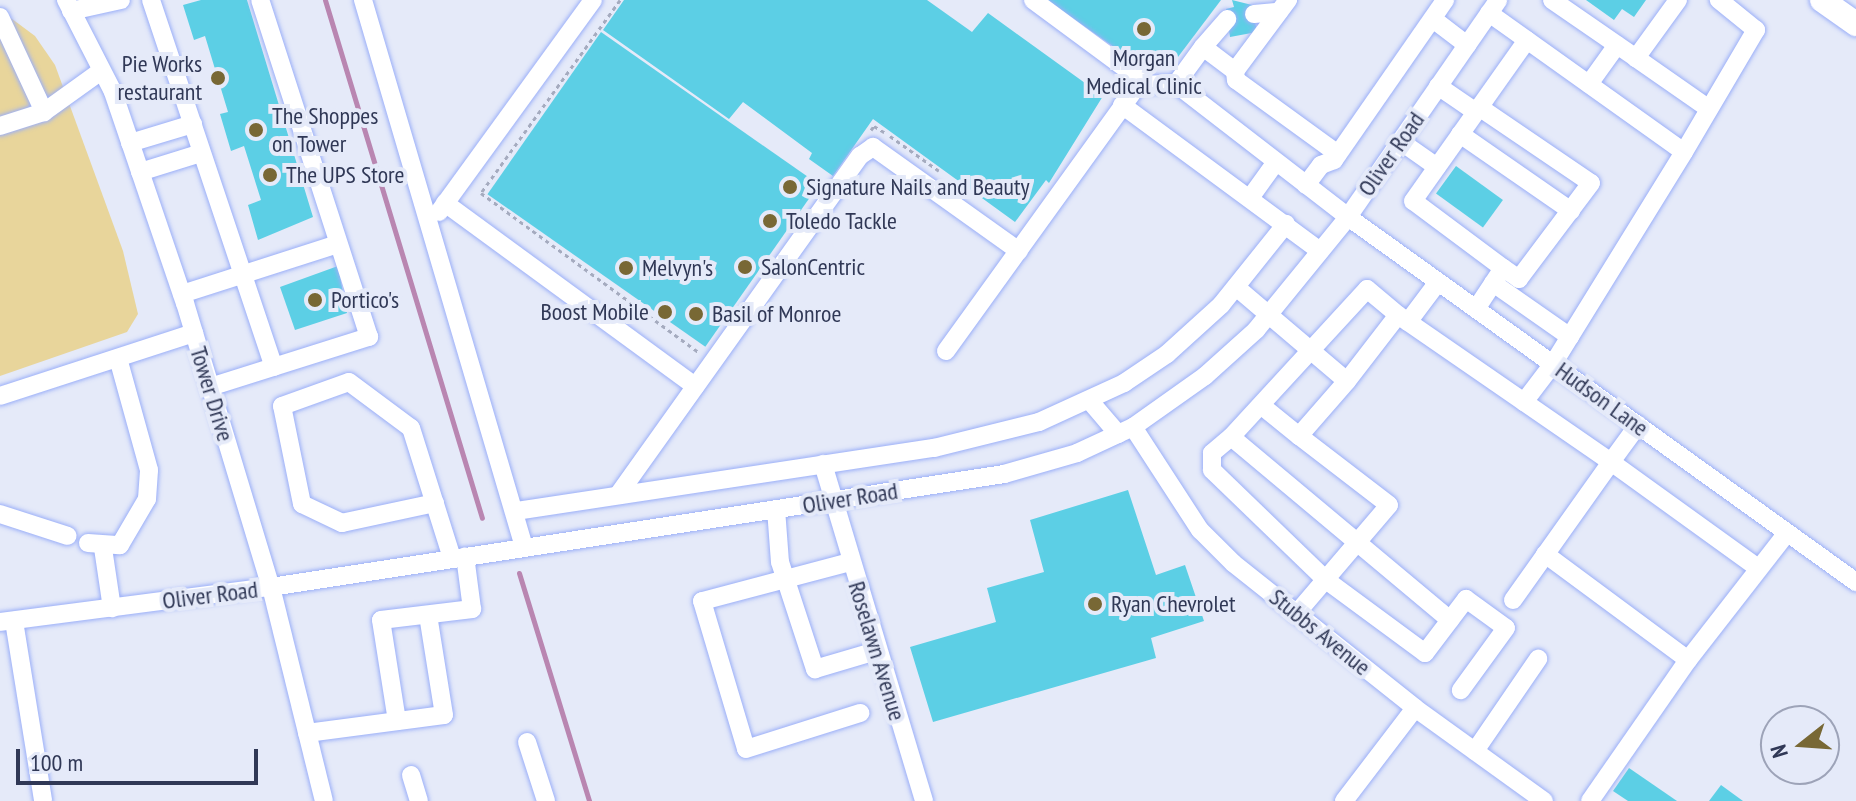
<!DOCTYPE html>
<style>
body{margin:0}
#map{position:relative;width:1856px;height:801px;overflow:hidden;background:#e5eaf9;font-family:"PT Sans Narrow",sans-serif}
div>[style]{position:absolute}
[style*='--x']{left:calc(var(--x)*1px);top:calc(var(--y)*1px);width:calc(var(--w)*1px);rotate:calc(var(--a)*1deg)}
.green>*{inset:0;background:#e8d59b}
.stream>*{height:5px;margin:-2.5px;padding:0 2.5px;transform-origin:2.5px;border-radius:2.5px;background:#b986b1}
.building>*{inset:0;background:#5ccfe5;transform-origin:0 0}
.path>*{height:3px;margin-top:-1.5px;transform-origin:0;background:repeating-linear-gradient(90deg,#a5abbf 0 4px,transparent 0 8px)}
.roads{filter:drop-shadow(0 0 2px #9baff8) drop-shadow(0 0 2px #9baff8)}
.minor>*{height:18px;margin:-9px;padding:0 9px;transform-origin:9px;border-radius:9px;background:#fff}
.major>*{height:24px;margin:-12px;padding:0 12px;transform-origin:12px;border-radius:12px;background:#fff}
.dots>*{width:22px;height:22px;translate:-50% -50%;box-sizing:border-box;border:4px solid #e5eaf9;border-radius:50%}
span{translate:-50% -50%;white-space:nowrap;text-align:center;line-height:1.15;-webkit-text-stroke:8px #e5eaf9;paint-order:stroke}
.poi-label{font-size:24px;color:#303856}
.right{translate:-100% -50%;text-align:right}
.left{translate:0 -50%;text-align:left}
.street-label{font-size:24px;color:#303856}
.north{position:absolute;left:1760px;top:705px;width:80px;height:80px;box-sizing:border-box;background:#e5eaf9;border:2px solid #9da3b8;border-radius:50%;rotate:253deg;font-size:22px;font-weight:700;line-height:32px;text-align:center;color:#303856}
.north::after{content:'';display:block;margin:auto;width:28px;height:36px;background:#786835;clip-path:polygon(50% 0,100% 100%,50% 72%,0 100%)}
.scale{position:absolute;left:16px;top:749px;width:242px;height:36px;box-sizing:border-box;border:4px solid #303856;border-top:0;padding-left:10px;font-size:24px;line-height:28px;white-space:nowrap;color:#303856;-webkit-text-stroke:6px #e5eaf9;paint-order:stroke}
</style>
<div id="map">
<div class="green">
<div style="clip-path:polygon(0 10px,35px 36px,55px 65px,123px 251px,138px 314px,127px 332px,0 376px)"></div>
</div>
<div class="stream">
<div style="--x:325;--y:0;--w:541;--a:73.14"></div>
<div style="--x:519;--y:573;--w:239;--a:72.9"></div>
</div>
<div class="building">
<div style="clip-path:polygon(201px 0,247px 0,313px 217px,258px 240px,248px 205px,261px 200px,244px 146px,231px 151px,220px 114px,228px 112px,205px 36px,194px 40px,183px 5px)"></div>
<div style="clip-path:polygon(624px 0,927px 0,972px 32px,988px 13px,1103px 96px,1049px 183px,1046px 180px,1015px 222px,873px 119px,833px 176px,809px 159px,812px 153px,743px 102px,729px 119px,603px 30px)"></div>
<div style="clip-path:polygon(1047px 0,1221px 0,1178px 57px,1138px 64px)"></div>
<div style="clip-path:polygon(1232px 0,1252px 5px,1257px 32px,1230px 37px,1226px 9px,1234px 7px)"></div>
<div style="clip-path:polygon(1586px 0,1646px 0,1634px 17px,1622px 9px,1614px 20px)"></div>
<div style="left:601px;top:32px;width:266px;height:198px;rotate:35deg"></div>
<div style="left:1456px;top:166px;width:58px;height:34px;rotate:36deg"></div>
<div style="clip-path:polygon(338px 266px,347px 313px,295px 330px,280px 287px)"></div>
<div style="clip-path:polygon(1128px 490px,1156px 575px,1185px 565px,1204px 621px,1151px 638px,1156px 658px,933px 722px,910px 647px,996px 622px,987px 588px,1044px 572px,1030px 520px)"></div>
<div style="clip-path:polygon(1629px 768px,1677px 801px,1628px 801px,1613px 791px)"></div>
<div style="clip-path:polygon(1721px 785px,1743px 801px,1709px 801px)"></div>
</div>
<div class="path">
<div style="--x:620;--y:0;--w:238;--a:125.8"></div>
<div style="--x:481;--y:193;--w:271;--a:36.2"></div>
<div style="--x:871;--y:130;--w:5;--a:-53"></div>
<div style="--x:874;--y:126;--w:12;--a:31"></div>
<div style="--x:890;--y:136;--w:60;--a:35.5"></div>
</div>
<div class="roads">
<div class="minor">
<div style="--x:66;--y:0;--w:103;--a:62.9"></div>
<div style="--x:113;--y:92;--w:223;--a:71.2"></div>
<div style="--x:185;--y:303;--w:297;--a:73.2"></div>
<div style="--x:271;--y:587;--w:220;--a:76.1"></div>
<div style="--x:151;--y:0;--w:387;--a:71.5"></div>
<div style="--x:363;--y:0;--w:570;--a:73.6"></div>
<div style="--x:1033;--y:0;--w:139;--a:36.5"></div>
<div style="--x:1552;--y:0;--w:102;--a:34.6"></div>
<div style="--x:1678;--y:0;--w:72;--a:125.9"></div>
<div style="--x:1636;--y:58;--w:89;--a:34.9"></div>
<div style="--x:71;--y:11;--w:51;--a:-12.4"></div>
<div style="--x:1489;--y:13;--w:239;--a:35.5"></div>
<div style="--x:1684;--y:152;--w:142;--a:-59.5"></div>
<div style="--x:1756;--y:30;--w:48;--a:-141"></div>
<div style="--x:1254;--y:14;--w:25;--a:-5"></div>
<div style="--x:0;--y:17;--w:105;--a:65.1"></div>
<div style="--x:1433;--y:19;--w:43;--a:37.4"></div>
<div style="--x:1203;--y:47;--w:37;--a:-49"></div>
<div style="--x:1235;--y:71;--w:9;--a:84"></div>
<div style="--x:1236;--y:80;--w:126;--a:36"></div>
<div style="--x:1176;--y:84;--w:217;--a:37.7"></div>
<div style="--x:1348;--y:217;--w:626;--a:35.7"></div>
<div style="--x:1589;--y:84;--w:48;--a:-54.3"></div>
<div style="--x:1438;--y:86;--w:46;--a:34.4"></div>
<div style="--x:1122;--y:105;--w:246;--a:36.4"></div>
<div style="--x:1479;--y:107;--w:135;--a:34.2"></div>
<div style="--x:1591;--y:183;--w:120;--a:126.9"></div>
<div style="--x:1519;--y:279;--w:19;--a:-145"></div>
<div style="--x:0;--y:126;--w:46;--a:-17.7"></div>
<div style="--x:44;--y:112;--w:70;--a:-35.7"></div>
<div style="--x:1460;--y:134;--w:135;--a:34.7"></div>
<div style="--x:1400;--y:141;--w:45;--a:35.1"></div>
<div style="--x:130;--y:143;--w:66;--a:-16.8"></div>
<div style="--x:140;--y:172;--w:64;--a:-17.3"></div>
<div style="--x:1306;--y:185;--w:25;--a:-53"></div>
<div style="--x:1321;--y:165;--w:14;--a:-21"></div>
<div style="--x:1334;--y:160;--w:195;--a:-55.2"></div>
<div style="--x:1250;--y:198;--w:44;--a:-54.2"></div>
<div style="--x:445;--y:203;--w:310;--a:36.2"></div>
<div style="--x:439;--y:212;--w:262;--a:-54"></div>
<div style="--x:1493;--y:283;--w:94;--a:35"></div>
<div style="--x:1236;--y:287;--w:145;--a:40.3"></div>
<div style="--x:1347;--y:381;--w:83;--a:-52.3"></div>
<div style="--x:1398;--y:315;--w:259;--a:34.6"></div>
<div style="--x:1611;--y:462;--w:46;--a:-53.9"></div>
<div style="--x:182;--y:294;--w:164;--a:-17.8"></div>
<div style="--x:1476;--y:309;--w:49;--a:-56.6"></div>
<div style="--x:1503;--y:268;--w:112;--a:-143.3"></div>
<div style="--x:1413;--y:201;--w:197;--a:-54.7"></div>
<div style="--x:1408;--y:322;--w:50;--a:-53.1"></div>
<div style="--x:946;--y:351;--w:328;--a:-54.2"></div>
<div style="--x:1138;--y:85;--w:38;--a:-2"></div>
<div style="--x:1176;--y:84;--w:46;--a:-53.9"></div>
<div style="--x:1203;--y:47;--w:40;--a:37"></div>
<div style="--x:1235;--y:71;--w:89;--a:-53.3"></div>
<div style="--x:210;--y:387;--w:167;--a:-17.5"></div>
<div style="--x:369;--y:337;--w:354;--a:-107.9"></div>
<div style="--x:0;--y:396;--w:204;--a:-18"></div>
<div style="--x:1089;--y:400;--w:45;--a:49.5"></div>
<div style="--x:1524;--y:402;--w:48;--a:-52.7"></div>
<div style="--x:1553;--y:364;--w:249;--a:-58.3"></div>
<div style="--x:1262;--y:406;--w:48;--a:39"></div>
<div style="--x:1133;--y:427;--w:123;--a:57"></div>
<div style="--x:1200;--y:530;--w:47;--a:45"></div>
<div style="--x:1233;--y:563;--w:233;--a:38.5"></div>
<div style="--x:1415;--y:708;--w:159;--a:35.8"></div>
<div style="--x:1231;--y:437;--w:201;--a:-47.4"></div>
<div style="--x:1367;--y:289;--w:40;--a:40"></div>
<div style="--x:823;--y:464;--w:352;--a:73.3"></div>
<div style="--x:618;--y:495;--w:417;--a:-54.5"></div>
<div style="--x:860;--y:156;--w:16;--a:-35"></div>
<div style="--x:873;--y:147;--w:179;--a:35.5"></div>
<div style="--x:435;--y:503;--w:95;--a:167.9"></div>
<div style="--x:342;--y:523;--w:44;--a:-154.6"></div>
<div style="--x:302;--y:504;--w:100;--a:-101.5"></div>
<div style="--x:282;--y:406;--w:71;--a:-19.7"></div>
<div style="--x:349;--y:382;--w:77;--a:36.6"></div>
<div style="--x:411;--y:428;--w:136;--a:72.5"></div>
<div style="--x:776;--y:509;--w:53;--a:85.7"></div>
<div style="--x:780;--y:562;--w:113;--a:71.9"></div>
<div style="--x:815;--y:669;--w:64;--a:-16.4"></div>
<div style="--x:516;--y:511;--w:423;--a:-8.6"></div>
<div style="--x:934;--y:448;--w:108;--a:-13.9"></div>
<div style="--x:1039;--y:422;--w:94;--a:-24.6"></div>
<div style="--x:1124;--y:383;--w:52;--a:-34"></div>
<div style="--x:1167;--y:354;--w:73;--a:-42.2"></div>
<div style="--x:1221;--y:305;--w:104;--a:-51.3"></div>
<div style="--x:0;--y:514;--w:71;--a:17.9"></div>
<div style="--x:88;--y:543;--w:32;--a:4"></div>
<div style="--x:120;--y:545;--w:53;--a:-59.6"></div>
<div style="--x:147;--y:499;--w:29;--a:-86"></div>
<div style="--x:149;--y:470;--w:116;--a:-105.5"></div>
<div style="--x:103;--y:548;--w:61;--a:81.5"></div>
<div style="--x:1545;--y:554;--w:178;--a:36.5"></div>
<div style="--x:850;--y:562;--w:153;--a:165.2"></div>
<div style="--x:702;--y:601;--w:154;--a:73.4"></div>
<div style="--x:746;--y:749;--w:120;--a:-17.5"></div>
<div style="--x:1513;--y:600;--w:169;--a:-54.6"></div>
<div style="--x:1611;--y:462;--w:181;--a:35.8"></div>
<div style="--x:1296;--y:614;--w:143;--a:-49.5"></div>
<div style="--x:1389;--y:505;--w:113;--a:-142.5"></div>
<div style="--x:1299;--y:436;--w:73;--a:-48.9"></div>
<div style="--x:1450;--y:620;--w:285;--a:-140.1"></div>
<div style="--x:1231;--y:437;--w:25;--a:140"></div>
<div style="--x:1212;--y:453;--w:17;--a:90"></div>
<div style="--x:1212;--y:470;--w:158;--a:44"></div>
<div style="--x:1326;--y:580;--w:123;--a:36.4"></div>
<div style="--x:1425;--y:653;--w:68;--a:-52.8"></div>
<div style="--x:1466;--y:599;--w:49;--a:35.9"></div>
<div style="--x:1506;--y:628;--w:77;--a:126"></div>
<div style="--x:14;--y:621;--w:182;--a:80.8"></div>
<div style="--x:0;--y:622;--w:273;--a:-7.4"></div>
<div style="--x:271;--y:587;--w:742;--a:-8.76"></div>
<div style="--x:1004;--y:474;--w:76;--a:-16"></div>
<div style="--x:1077;--y:453;--w:62;--a:-24.9"></div>
<div style="--x:1133;--y:427;--w:88;--a:-35.3"></div>
<div style="--x:1205;--y:376;--w:69;--a:-42"></div>
<div style="--x:1256;--y:330;--w:146;--a:-50.8"></div>
<div style="--x:1348;--y:217;--w:264;--a:-55.3"></div>
<div style="--x:397;--y:721;--w:102;--a:-99"></div>
<div style="--x:381;--y:620;--w:92;--a:-6.9"></div>
<div style="--x:472;--y:609;--w:53;--a:-97.5"></div>
<div style="--x:307;--y:733;--w:138;--a:-7.5"></div>
<div style="--x:444;--y:715;--w:101;--a:-99.1"></div>
<div style="--x:527;--y:742;--w:62;--a:72.1"></div>
<div style="--x:1475;--y:751;--w:112;--a:-55.6"></div>
<div style="--x:411;--y:775;--w:27;--a:73"></div>
<div style="--x:1344;--y:801;--w:117;--a:-52.6"></div>
<div style="--x:1590;--y:801;--w:172;--a:-55.2"></div>
<div style="--x:1688;--y:660;--w:161;--a:-52.1"></div>
</div>
<div class="major">
<div style="--x:1822;--y:0;--w:42;--a:35.2"></div>
</div>
</div>
<div class="dots">
<div style="left:1144px;top:29px;background:#786835"></div>
<div style="left:218px;top:78px;background:#786835"></div>
<div style="left:256px;top:130px;background:#786835"></div>
<div style="left:270px;top:175px;background:#786835"></div>
<div style="left:790px;top:187px;background:#786835"></div>
<div style="left:770px;top:221px;background:#786835"></div>
<div style="left:745px;top:267px;background:#786835"></div>
<div style="left:626px;top:268px;background:#786835"></div>
<div style="left:315px;top:300px;background:#786835"></div>
<div style="left:665px;top:312px;background:#786835"></div>
<div style="left:696px;top:314px;background:#786835"></div>
<div style="left:1095px;top:604px;background:#786835"></div>
</div>
<div class="poi-label">
<span style="left:1144px;top:72px">Morgan<br>Medical Clinic</span>
<span class="right" style="left:202px;top:78px">Pie Works<br>restaurant</span>
<span class="left" style="left:272px;top:130px">The Shoppes<br>on Tower</span>
<span class="left" style="left:286px;top:175px">The UPS Store</span>
<span class="left" style="left:806px;top:187px">Signature Nails and Beauty</span>
<span class="left" style="left:786px;top:221px">Toledo Tackle</span>
<span class="left" style="left:761px;top:267px">SalonCentric</span>
<span class="left" style="left:642px;top:268px">Melvyn's</span>
<span class="left" style="left:331px;top:300px">Portico's</span>
<span class="right" style="left:649px;top:312px">Boost Mobile</span>
<span class="left" style="left:712px;top:314px">Basil of Monroe</span>
<span class="left" style="left:1111px;top:604px">Ryan Chevrolet</span>
</div>
<div class="street-label">
<span style="left:1391px;top:154px;rotate:-55deg">Oliver Road</span>
<span style="left:212px;top:394px;rotate:73deg">Tower Drive</span>
<span style="left:1602px;top:399px;rotate:36deg">Hudson Lane</span>
<span style="left:850px;top:498px;rotate:-9deg">Oliver Road</span>
<span style="left:210px;top:595px;rotate:-7deg">Oliver Road</span>
<span style="left:1320px;top:632px;rotate:39deg">Stubbs Avenue</span>
<span style="left:877px;top:651px;rotate:73deg">Roselawn Avenue</span>
</div>
<div class="north">N</div>
<div class="scale">100 m</div>
</div>
